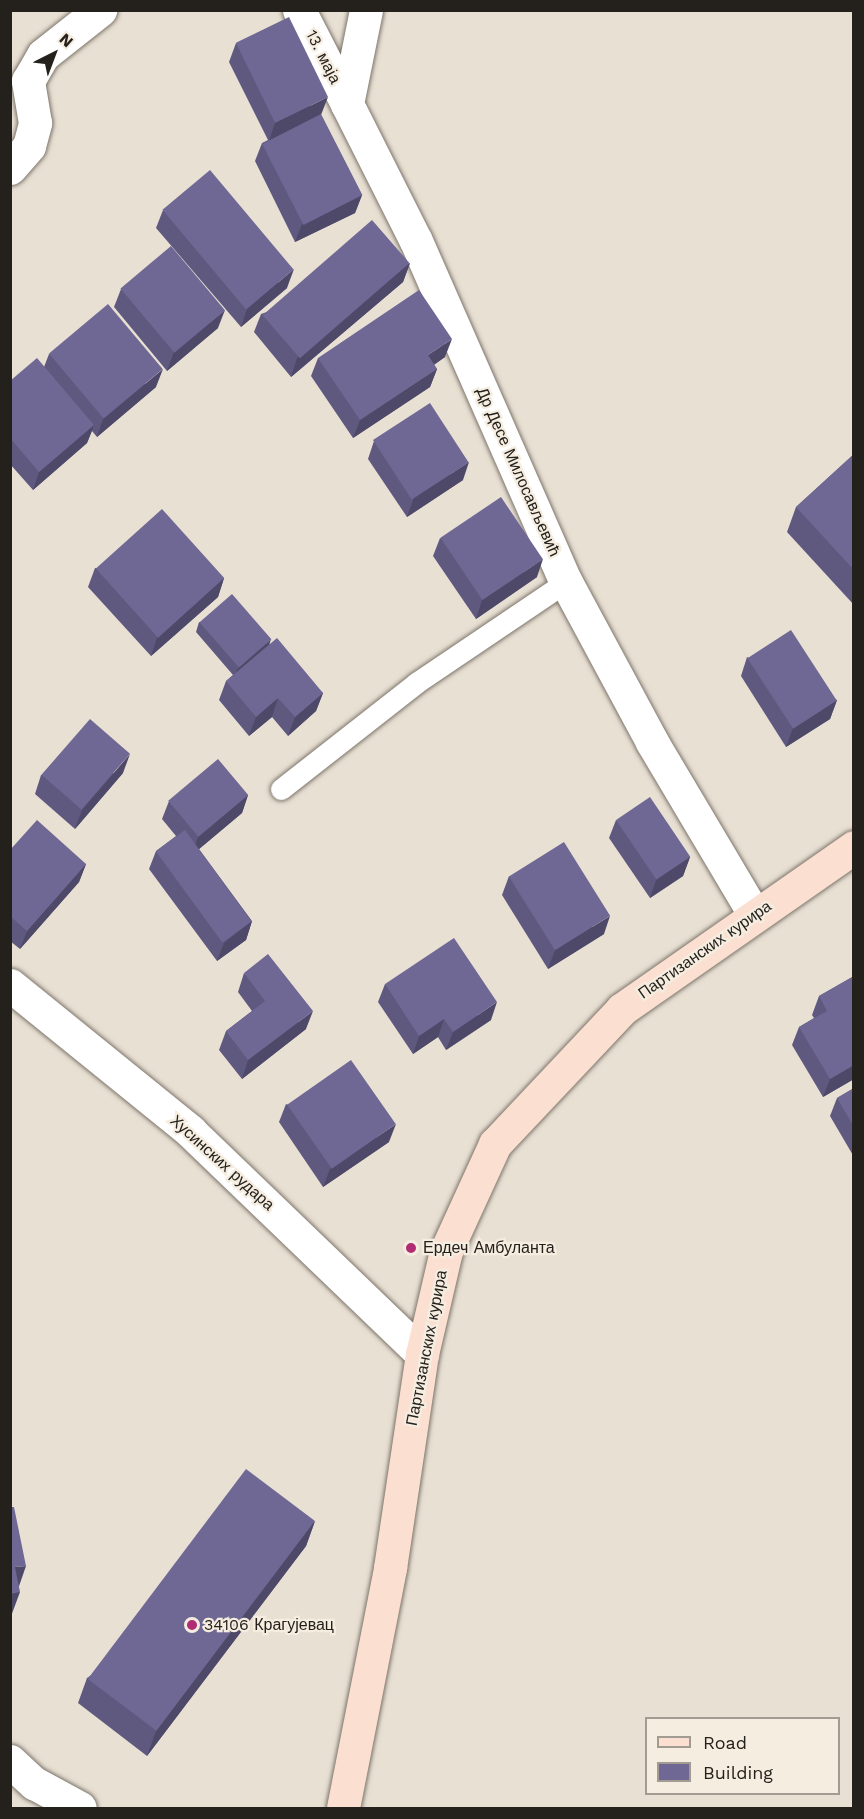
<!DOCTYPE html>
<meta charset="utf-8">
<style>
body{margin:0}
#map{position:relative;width:864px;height:1819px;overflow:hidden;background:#e9e0d4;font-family:"Work Sans",sans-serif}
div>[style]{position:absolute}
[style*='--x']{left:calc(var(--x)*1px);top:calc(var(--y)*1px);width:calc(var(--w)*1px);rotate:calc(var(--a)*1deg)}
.roads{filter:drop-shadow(0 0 2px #7d756a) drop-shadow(0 0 2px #7d756a)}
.lane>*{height:21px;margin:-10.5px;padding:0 10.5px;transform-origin:10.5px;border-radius:10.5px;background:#fff}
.street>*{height:33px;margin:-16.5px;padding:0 16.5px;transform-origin:16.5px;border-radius:16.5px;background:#fff}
.secondary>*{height:33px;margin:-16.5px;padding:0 16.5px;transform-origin:16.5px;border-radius:16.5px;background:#fbe0d2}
.wall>*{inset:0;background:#5f597f}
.shaded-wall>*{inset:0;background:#4e4968}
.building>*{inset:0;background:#6f6894;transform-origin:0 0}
.dots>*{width:16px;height:16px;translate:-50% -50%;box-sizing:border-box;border:3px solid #f6ede1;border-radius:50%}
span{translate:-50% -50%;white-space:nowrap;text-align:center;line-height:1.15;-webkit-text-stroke:4.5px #f6ede1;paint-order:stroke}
.street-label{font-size:16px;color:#24211c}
.poi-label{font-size:16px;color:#24211c}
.left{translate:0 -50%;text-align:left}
.frame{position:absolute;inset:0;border:12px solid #24211c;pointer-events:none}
.legend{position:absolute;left:645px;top:1717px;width:195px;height:78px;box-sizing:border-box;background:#f6ede1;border:2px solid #a29b92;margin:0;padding:8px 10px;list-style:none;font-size:18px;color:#24211c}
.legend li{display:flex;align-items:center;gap:12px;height:30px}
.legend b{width:30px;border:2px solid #a29b92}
.north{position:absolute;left:24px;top:24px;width:60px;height:60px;-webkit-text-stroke:4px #f6ede1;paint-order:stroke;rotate:42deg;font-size:16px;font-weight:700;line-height:24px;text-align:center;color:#24211c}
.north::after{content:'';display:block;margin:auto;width:21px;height:27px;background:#24211c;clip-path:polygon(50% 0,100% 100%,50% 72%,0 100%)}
</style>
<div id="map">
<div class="roads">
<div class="lane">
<div style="--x:281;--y:789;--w:172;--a:-38.1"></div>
<div style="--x:416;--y:683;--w:181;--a:-34"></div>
</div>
<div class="street">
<div style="--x:299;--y:10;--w:106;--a:62.9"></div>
<div style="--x:366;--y:10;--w:96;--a:101.4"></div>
<div style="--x:347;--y:104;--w:153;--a:63.3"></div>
<div style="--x:416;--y:241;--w:373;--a:66.3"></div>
<div style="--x:566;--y:582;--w:182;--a:61.7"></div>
<div style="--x:652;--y:742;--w:200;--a:59.3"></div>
<div style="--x:10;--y:168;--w:29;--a:-49"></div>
<div style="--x:29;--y:146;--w:24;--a:-75"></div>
<div style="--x:35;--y:123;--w:43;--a:-99.5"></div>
<div style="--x:28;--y:81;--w:30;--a:-60"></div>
<div style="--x:43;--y:55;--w:73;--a:-38.3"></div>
<div style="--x:10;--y:985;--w:232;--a:39"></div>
<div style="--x:190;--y:1131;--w:322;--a:43.9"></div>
<div style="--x:10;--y:1761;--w:33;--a:43"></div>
<div style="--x:34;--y:1783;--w:52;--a:28.5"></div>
</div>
<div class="secondary">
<div style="--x:343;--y:1808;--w:245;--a:-78.9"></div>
<div style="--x:390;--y:1568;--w:216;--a:-81.5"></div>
<div style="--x:422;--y:1354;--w:106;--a:-76.9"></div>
<div style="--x:446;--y:1251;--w:118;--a:-65.4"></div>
<div style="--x:495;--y:1144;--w:185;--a:-46.7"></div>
<div style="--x:622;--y:1009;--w:283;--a:-34.9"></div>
</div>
</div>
<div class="wall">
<div style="clip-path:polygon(236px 43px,321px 115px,362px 195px,355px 213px,295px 242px,255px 161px,262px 143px,268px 140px,229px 62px)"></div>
<div style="clip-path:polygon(163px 210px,287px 288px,241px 327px,156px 228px)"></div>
<div style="clip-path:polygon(410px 263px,403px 282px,291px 377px,254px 332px,261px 314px)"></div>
<div style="clip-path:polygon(121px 289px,218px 328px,167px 371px,114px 307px)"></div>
<div style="clip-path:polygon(49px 354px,156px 387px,97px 437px,92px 431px,87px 443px,33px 490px,10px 464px,10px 381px,44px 367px)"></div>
<div style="clip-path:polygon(445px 357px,434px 365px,437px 369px,430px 387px,353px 438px,311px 376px,318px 358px)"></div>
<div style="clip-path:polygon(374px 441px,463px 480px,407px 517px,368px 459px)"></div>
<div style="clip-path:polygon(854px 454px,854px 605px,787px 532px,796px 507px)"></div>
<div style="clip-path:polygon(440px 538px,537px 577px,476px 619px,433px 556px)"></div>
<div style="clip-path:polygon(95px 568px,224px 578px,218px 597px,151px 656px,88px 587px)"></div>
<div style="clip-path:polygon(199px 622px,269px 644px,323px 693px,316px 711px,288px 736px,272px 717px,249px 736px,219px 700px,226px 681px,233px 675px,196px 632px)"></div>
<div style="clip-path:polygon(747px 657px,837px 700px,830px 719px,786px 747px,741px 676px)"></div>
<div style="clip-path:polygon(123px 773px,75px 829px,35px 794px,41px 775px)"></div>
<div style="clip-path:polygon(248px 795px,242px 813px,199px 849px,252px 921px,246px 940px,217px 961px,149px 869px,156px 851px,176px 836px,162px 819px,169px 801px)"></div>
<div style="clip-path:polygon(616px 820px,690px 857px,683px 876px,650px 898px,609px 838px)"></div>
<div style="clip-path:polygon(10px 850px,86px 864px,79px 882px,20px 949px,10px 941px)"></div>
<div style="clip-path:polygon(509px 876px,604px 934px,548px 969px,502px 895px)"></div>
<div style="clip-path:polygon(244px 973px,306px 1029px,242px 1079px,219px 1050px,226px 1031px,252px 1011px,238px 992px)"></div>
<div style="clip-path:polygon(854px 976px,854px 1079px,823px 1097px,792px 1045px,799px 1027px,814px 1018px,812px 1015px,819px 996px)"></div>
<div style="clip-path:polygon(385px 984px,491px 1020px,446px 1050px,438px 1037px,413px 1054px,378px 1002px)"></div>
<div style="clip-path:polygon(854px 1088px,854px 1157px,830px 1116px,837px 1098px)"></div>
<div style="clip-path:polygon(286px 1104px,389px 1142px,323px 1187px,279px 1122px)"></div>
<div style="clip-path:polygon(315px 1521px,306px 1546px,147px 1756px,78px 1703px,87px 1678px)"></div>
</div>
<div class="shaded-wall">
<div style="clip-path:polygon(328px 97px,321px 115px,269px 141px,275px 123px)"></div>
<div style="clip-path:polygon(362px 195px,355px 213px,295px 242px,302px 224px)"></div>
<div style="clip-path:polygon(410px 263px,403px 282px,291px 377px,297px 358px)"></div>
<div style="clip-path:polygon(294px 269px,287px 288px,241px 327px,247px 309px)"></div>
<div style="clip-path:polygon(225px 310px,218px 328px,167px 371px,174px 352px)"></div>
<div style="clip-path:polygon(452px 339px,445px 357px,421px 373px,428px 355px)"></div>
<div style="clip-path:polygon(163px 369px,156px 387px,97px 437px,103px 419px)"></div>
<div style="clip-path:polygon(437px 369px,430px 387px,353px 438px,360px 420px)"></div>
<div style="clip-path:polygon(94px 425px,87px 443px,33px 490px,39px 472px)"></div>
<div style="clip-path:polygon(469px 462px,463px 480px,407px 517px,414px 498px)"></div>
<div style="clip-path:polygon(543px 559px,537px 577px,476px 619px,482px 600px)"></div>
<div style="clip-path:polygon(224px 578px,218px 597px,151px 656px,157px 638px)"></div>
<div style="clip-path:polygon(271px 639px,268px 649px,234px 677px,238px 668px)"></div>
<div style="clip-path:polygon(323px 693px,316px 711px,288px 736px,295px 717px)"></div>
<div style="clip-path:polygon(278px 698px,272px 717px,249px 736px,256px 717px)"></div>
<div style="clip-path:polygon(837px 700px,830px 719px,786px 747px,793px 728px)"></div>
<div style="clip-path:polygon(130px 754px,123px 773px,75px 829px,82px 810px)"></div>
<div style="clip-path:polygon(248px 795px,242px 813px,192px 855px,198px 837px)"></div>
<div style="clip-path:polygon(690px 857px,683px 876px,650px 898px,656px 880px)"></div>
<div style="clip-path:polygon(86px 864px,79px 882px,20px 949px,27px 931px)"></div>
<div style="clip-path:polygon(610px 916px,604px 934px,548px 969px,555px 950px)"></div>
<div style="clip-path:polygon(252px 921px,246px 940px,217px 961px,224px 943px)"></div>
<div style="clip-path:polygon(497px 1002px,491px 1020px,446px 1050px,453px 1032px)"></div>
<div style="clip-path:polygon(313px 1011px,306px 1029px,242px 1079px,248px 1060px)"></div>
<div style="clip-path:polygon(444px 1019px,438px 1037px,413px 1054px,419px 1036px)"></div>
<div style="clip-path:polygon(854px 1065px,854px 1079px,823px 1097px,830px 1079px)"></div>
<div style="clip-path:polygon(396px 1124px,389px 1142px,323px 1187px,330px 1169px)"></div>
<div style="clip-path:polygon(315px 1521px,306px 1546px,147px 1756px,156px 1731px)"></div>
<div style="clip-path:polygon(26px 1566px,17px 1592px,20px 1592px,10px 1619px,10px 1580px,15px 1567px)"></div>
</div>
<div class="building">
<div style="left:289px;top:17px;width:89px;height:59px;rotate:64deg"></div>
<div style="left:321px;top:114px;width:91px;height:66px;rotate:63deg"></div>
<div style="left:210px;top:170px;width:130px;height:62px;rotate:50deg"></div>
<div style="left:372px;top:220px;width:57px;height:145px;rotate:49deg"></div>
<div style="left:171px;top:246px;width:84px;height:66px;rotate:50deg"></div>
<div style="clip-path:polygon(419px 290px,452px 339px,428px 355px,437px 369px,360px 420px,318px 358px)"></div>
<div style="left:108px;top:304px;width:85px;height:77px;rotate:50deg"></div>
<div style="clip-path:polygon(37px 358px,94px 425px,39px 472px,10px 438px,10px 381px)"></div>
<div style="left:430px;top:403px;width:71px;height:68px;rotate:57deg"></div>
<div style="clip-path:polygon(854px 454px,854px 570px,796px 507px)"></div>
<div style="left:501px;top:497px;width:75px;height:73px;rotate:56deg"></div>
<div style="left:162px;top:509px;width:93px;height:89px;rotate:48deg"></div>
<div style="left:232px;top:594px;width:60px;height:43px;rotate:49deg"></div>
<div style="left:791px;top:630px;width:84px;height:52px;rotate:57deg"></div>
<div style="clip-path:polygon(277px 638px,323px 693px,295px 717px,278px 698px,256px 717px,226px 681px)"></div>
<div style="left:90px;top:719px;width:53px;height:74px;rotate:41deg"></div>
<div style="left:218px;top:759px;width:47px;height:65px;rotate:50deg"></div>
<div style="left:650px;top:797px;width:72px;height:41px;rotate:56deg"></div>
<div style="clip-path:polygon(37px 820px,86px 864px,27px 931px,10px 916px,10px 889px,12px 887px,10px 886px,10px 850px)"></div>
<div style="left:185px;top:830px;width:113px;height:36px;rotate:54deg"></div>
<div style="left:564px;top:842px;width:87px;height:65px;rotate:58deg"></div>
<div style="clip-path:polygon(454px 938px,497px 1002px,453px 1032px,444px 1019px,419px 1036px,385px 984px)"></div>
<div style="clip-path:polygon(268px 954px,313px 1011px,248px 1060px,226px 1031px,265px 1001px,244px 973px)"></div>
<div style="clip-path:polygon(854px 976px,854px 1065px,830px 1079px,799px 1027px,827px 1011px,819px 996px)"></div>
<div style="left:351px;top:1060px;width:78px;height:78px;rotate:55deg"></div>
<div style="clip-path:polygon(854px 1088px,854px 1127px,837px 1098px)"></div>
<div style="left:246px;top:1469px;width:86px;height:263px;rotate:37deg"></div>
<div style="clip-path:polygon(10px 1507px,14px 1507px,26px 1566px,15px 1567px,20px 1592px,10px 1594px)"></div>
</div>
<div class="dots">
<div style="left:411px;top:1248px;background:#b02c73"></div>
<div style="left:192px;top:1625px;background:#b02c73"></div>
</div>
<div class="street-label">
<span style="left:323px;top:57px;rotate:63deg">13. маја</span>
<span style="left:518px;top:472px;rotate:66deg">Др Десе Милосављевић</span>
<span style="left:705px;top:950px;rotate:-35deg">Партизанских курира</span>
<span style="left:222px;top:1163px;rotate:42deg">Хусинских рудара</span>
<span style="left:427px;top:1348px;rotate:-79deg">Партизанских курира</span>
</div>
<div class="poi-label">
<span class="left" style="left:423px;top:1248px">Ердеч Амбуланта</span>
<span class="left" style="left:204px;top:1625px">34106 Крагујевац</span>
</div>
<div class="frame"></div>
<ul class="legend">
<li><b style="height:8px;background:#fbe0d2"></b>Road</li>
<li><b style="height:16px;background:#6f6894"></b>Building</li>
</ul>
<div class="north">N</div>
</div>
